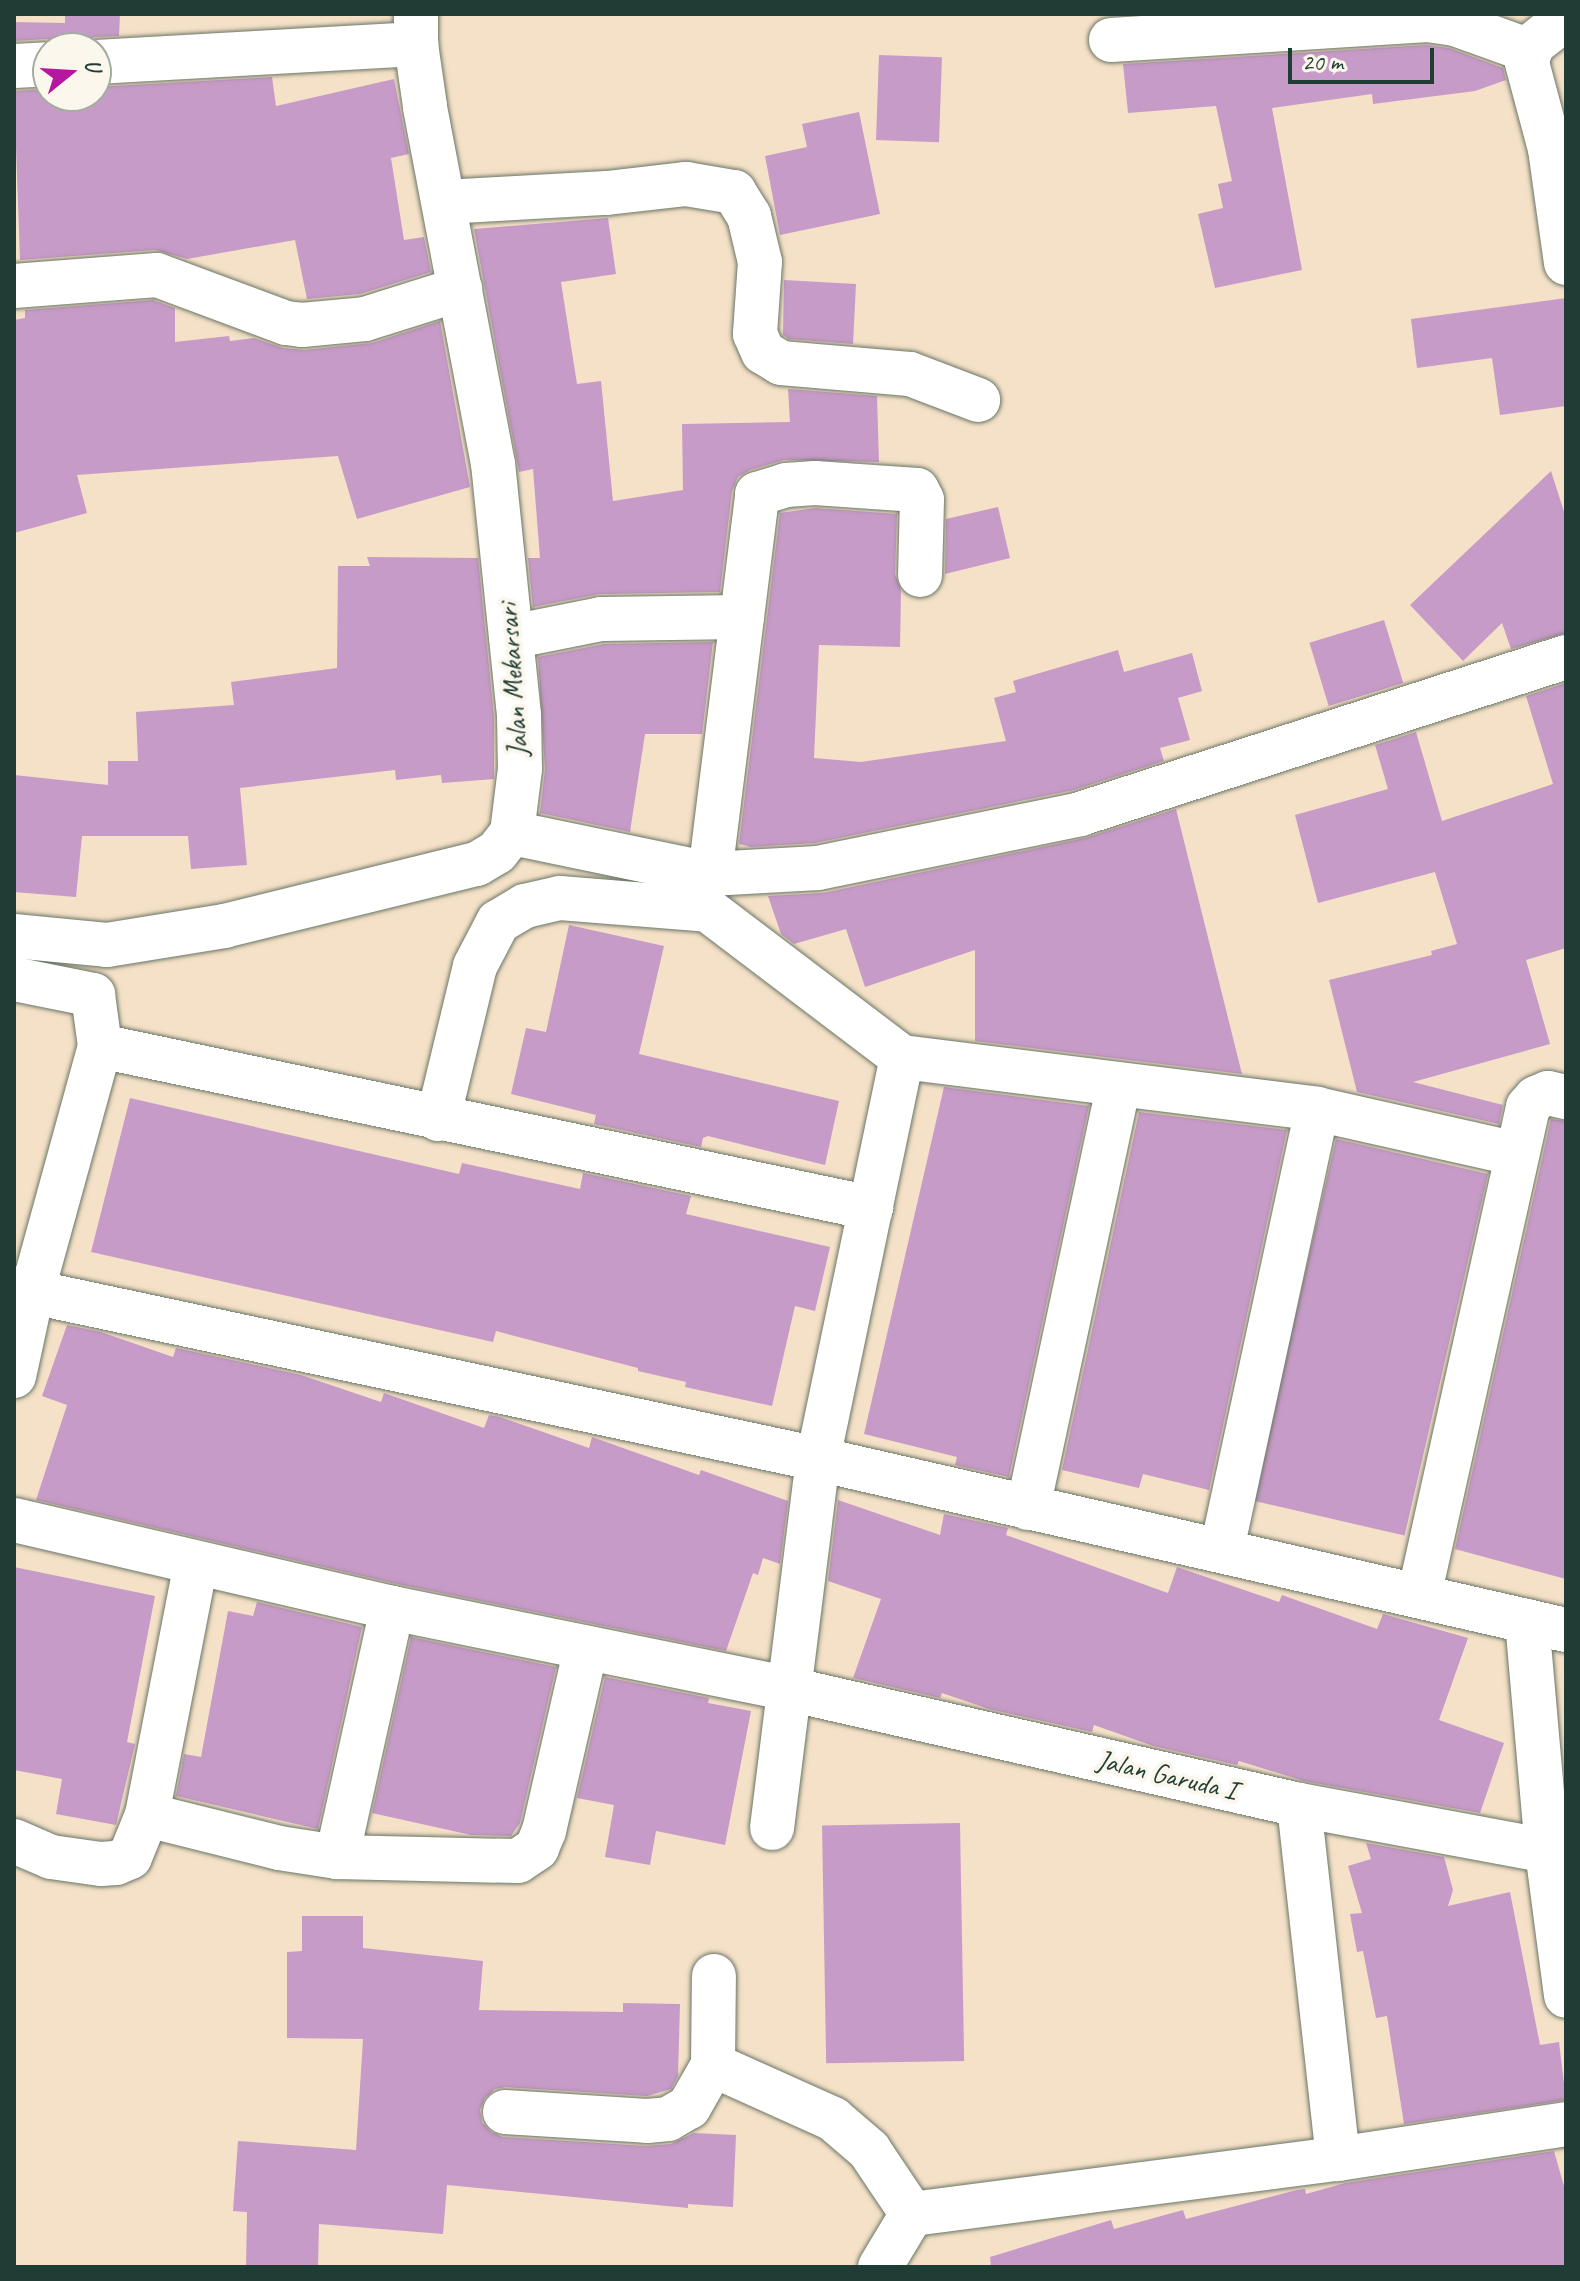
<!DOCTYPE html>
<style>
body{margin:0}
#map{position:relative;width:1580px;height:2281px;overflow:hidden;background:#f5e1c7;font-family:Caveat,sans-serif}
div>[style]{position:absolute}
[style*='--x']{left:calc(var(--x)*1px);top:calc(var(--y)*1px);width:calc(var(--w)*1px);rotate:calc(var(--a)*1deg)}
.building>*{inset:0;background:#c79bc7;transform-origin:0 0}
.roads{filter:drop-shadow(0 0 2px #6a7667) drop-shadow(0 0 2px #6a7667)}
.minor>*{height:44px;margin:-22px;padding:0 22px;transform-origin:22px;border-radius:22px;background:#fff}
span{translate:-50% -50%;white-space:nowrap;text-align:center;line-height:1.15;-webkit-text-stroke:8px #fbf7ec;paint-order:stroke}
.street-label{font-size:28px;color:#1f3d34}
.frame{position:absolute;inset:0;border:16px solid #1f3d34;pointer-events:none}
.north{position:absolute;left:32px;top:32px;width:80px;height:80px;box-sizing:border-box;background:#fbf7ec;border:2px solid #a3ada2;border-radius:50%;rotate:72deg;font-size:22px;font-weight:700;line-height:32px;text-align:center;color:#1f3d34}
.north::after{content:'';display:block;margin:auto;width:28px;height:36px;background:#b5179e;clip-path:polygon(50% 0,100% 100%,50% 72%,0 100%)}
.scale{position:absolute;left:1288px;top:48px;width:146px;height:36px;box-sizing:border-box;border:4px solid #1f3d34;border-top:0;padding-left:10px;font-size:24px;line-height:28px;white-space:nowrap;color:#1f3d34;-webkit-text-stroke:6px #fbf7ec;paint-order:stroke}
</style>
<div id="map">
<div class="building">
<div style="clip-path:polygon(65px 14px,120px 14px,119px 36px,94px 37px,76px 48px,66px 48px,47px 39px,14px 41px,14px 22px,65px 23px)"></div>
<div style="clip-path:polygon(1426px 45px,1449px 48px,1503px 68px,1506px 80px,1475px 91px,1373px 104px,1372px 94px,1272px 108px,1302px 270px,1215px 288px,1198px 214px,1223px 208px,1218px 184px,1232px 181px,1216px 106px,1128px 113px,1123px 64px)"></div>
<div style="left:879px;top:55px;width:63px;height:85px;rotate:2deg"></div>
<div style="clip-path:polygon(272px 77px,276px 106px,394px 79px,409px 154px,391px 158px,404px 240px,424px 237px,431px 272px,360px 294px,307px 299px,295px 240px,187px 259px,155px 250px,20px 260px,14px 91px,48px 89px,48px 96px,96px 96px,96px 87px)"></div>
<div style="clip-path:polygon(859px 112px,880px 214px,780px 235px,765px 156px,807px 147px,802px 124px)"></div>
<div style="clip-path:polygon(608px 218px,616px 274px,561px 282px,577px 384px,601px 381px,613px 501px,683px 490px,682px 424px,790px 422px,788px 389px,877px 396px,879px 462px,784px 460px,750px 470px,738px 477px,732px 491px,720px 592px,600px 594px,533px 607px,528px 558px,540px 558px,533px 469px,519px 472px,474px 229px)"></div>
<div style="clip-path:polygon(784px 280px,856px 284px,853px 344px,789px 339px,783px 335px)"></div>
<div style="clip-path:polygon(1566px 298px,1566px 406px,1500px 415px,1492px 358px,1417px 368px,1411px 319px)"></div>
<div style="clip-path:polygon(153px 300px,175px 308px,175px 342px,229px 336px,230px 341px,254px 338px,283px 348px,304px 350px,372px 343px,440px 321px,470px 487px,357px 519px,338px 456px,77px 475px,87px 513px,14px 533px,14px 320px,25px 318px,25px 310px)"></div>
<div style="clip-path:polygon(1551px 471px,1566px 518px,1566px 633px,1511px 649px,1502px 623px,1463px 661px,1410px 605px)"></div>
<div style="clip-path:polygon(998px 507px,1010px 558px,945px 574px,946px 519px)"></div>
<div style="clip-path:polygon(815px 508px,897px 514px,895px 574px,901px 590px,900px 647px,819px 645px,814px 758px,861px 762px,1006px 741px,994px 698px,1016px 692px,1013px 681px,1118px 650px,1124px 672px,1192px 653px,1202px 691px,1178px 698px,1190px 740px,1160px 748px,1164px 761px,1074px 790px,815px 843px,751px 847px,739px 844px,780px 513px)"></div>
<div style="clip-path:polygon(367px 557px,478px 558px,494px 717px,494px 779px,442px 783px,441px 775px,396px 780px,395px 770px,240px 788px,247px 865px,191px 869px,188px 836px,82px 836px,76px 897px,14px 892px,14px 775px,108px 785px,108px 761px,138px 761px,136px 712px,234px 705px,231px 682px,337px 668px,338px 566px,370px 566px)"></div>
<div style="left:1384px;top:620px;width:66px;height:78px;rotate:73deg"></div>
<div style="clip-path:polygon(713px 642px,702px 734px,645px 734px,630px 832px,540px 813px,545px 769px,538px 657px,604px 644px)"></div>
<div style="clip-path:polygon(1566px 683px,1566px 948px,1526px 960px,1550px 1044px,1413px 1082px,1503px 1105px,1499px 1124px,1357px 1092px,1329px 980px,1432px 955px,1431px 951px,1457px 944px,1435px 872px,1318px 903px,1295px 815px,1388px 789px,1375px 745px,1416px 732px,1442px 821px,1553px 784px,1526px 696px)"></div>
<div style="clip-path:polygon(1176px 809px,1242px 1074px,975px 1041px,975px 950px,865px 987px,846px 929px,794px 944px,781px 934px,768px 896px,823px 893px,1085px 838px)"></div>
<div style="clip-path:polygon(569px 925px,664px 946px,639px 1054px,839px 1101px,825px 1165px,708px 1136px,703px 1138px,701px 1147px,594px 1124px,596px 1115px,511px 1094px,526px 1028px,546px 1032px)"></div>
<div style="clip-path:polygon(944px 1087px,1089px 1106px,1009px 1477px,955px 1465px,957px 1457px,864px 1434px)"></div>
<div style="clip-path:polygon(130px 1098px,459px 1174px,462px 1163px,580px 1189px,583px 1173px,691px 1196px,686px 1214px,830px 1247px,815px 1311px,795px 1306px,772px 1406px,685px 1387px,686px 1382px,638px 1371px,638px 1368px,496px 1331px,493px 1342px,91px 1252px)"></div>
<div style="clip-path:polygon(1139px 1112px,1287px 1130px,1209px 1490px,1143px 1474px,1139px 1488px,1062px 1470px)"></div>
<div style="clip-path:polygon(1551px 1119px,1566px 1121px,1566px 1579px,1455px 1549px)"></div>
<div style="left:1336px;top:1139px;width:156px;height:371px;rotate:13deg"></div>
<div style="clip-path:polygon(67px 1325px,101px 1332px,173px 1357px,176px 1348px,301px 1375px,381px 1402px,384px 1393px,484px 1428px,489px 1415px,500px 1417px,589px 1448px,592px 1437px,699px 1475px,701px 1470px,788px 1501px,780px 1564px,763px 1558px,758px 1575px,753px 1573px,726px 1651px,397px 1584px,36px 1500px,67px 1405px,42px 1396px)"></div>
<div style="clip-path:polygon(838px 1500px,940px 1535px,944px 1514px,1008px 1528px,1006px 1535px,1168px 1593px,1177px 1567px,1279px 1602px,1282px 1595px,1377px 1629px,1383px 1614px,1468px 1638px,1439px 1720px,1504px 1743px,1480px 1813px,1304px 1781px,1239px 1761px,1237px 1765px,1153px 1746px,1094px 1725px,1092px 1732px,989px 1709px,942px 1693px,940px 1698px,853px 1678px,881px 1599px,828px 1581px)"></div>
<div style="clip-path:polygon(14px 1567px,155px 1596px,127px 1742px,135px 1744px,116px 1825px,56px 1814px,62px 1779px,14px 1770px)"></div>
<div style="clip-path:polygon(257px 1602px,362px 1627px,318px 1829px,176px 1796px,184px 1754px,201px 1757px,228px 1611px,253px 1616px)"></div>
<div style="clip-path:polygon(411px 1637px,556px 1667px,520px 1823px,511px 1836px,471px 1835px,372px 1813px)"></div>
<div style="clip-path:polygon(605px 1677px,709px 1698px,708px 1703px,751px 1711px,725px 1845px,656px 1831px,650px 1865px,605px 1857px,614px 1805px,577px 1798px)"></div>
<div style="left:960px;top:1823px;width:238px;height:138px;rotate:89deg"></div>
<div style="clip-path:polygon(1366px 1843px,1444px 1857px,1453px 1890px,1448px 1906px,1510px 1892px,1540px 2045px,1559px 2042px,1566px 2100px,1404px 2124px,1387px 2016px,1376px 2018px,1363px 1951px,1357px 1952px,1350px 1914px,1362px 1913px,1348px 1866px,1371px 1859px)"></div>
<div style="clip-path:polygon(302px 1916px,363px 1916px,363px 1948px,483px 1961px,479px 2010px,623px 2012px,623px 2003px,680px 2004px,678px 2076px,671px 2089px,647px 2096px,506px 2087px,495px 2089px,485px 2098px,480px 2110px,482px 2122px,491px 2132px,503px 2137px,646px 2146px,671px 2144px,694px 2133px,736px 2135px,733px 2207px,688px 2204px,688px 2208px,447px 2185px,443px 2234px,319px 2224px,318px 2267px,246px 2267px,247px 2212px,233px 2211px,238px 2141px,356px 2150px,363px 2039px,287px 2038px,287px 1952px,302px 1951px)"></div>
<div style="clip-path:polygon(1554px 2151px,1566px 2193px,1566px 2267px,991px 2267px,990px 2257px,1111px 2220px,1114px 2229px,1183px 2210px,1186px 2219px,1297px 2190px,1305px 2189px,1306px 2194px,1345px 2183px)"></div>
</div>
<div class="roads">
<div class="minor">
<div style="--x:1566;--y:23;--w:6;--a:180"></div>
<div style="--x:1560;--y:23;--w:37;--a:142"></div>
<div style="--x:1531;--y:46;--w:17;--a:103"></div>
<div style="--x:1527;--y:63;--w:89;--a:75"></div>
<div style="--x:1550;--y:149;--w:115;--a:82"></div>
<div style="--x:1111;--y:40;--w:317;--a:-3.6"></div>
<div style="--x:1427;--y:20;--w:28;--a:8"></div>
<div style="--x:1455;--y:24;--w:80;--a:19.8"></div>
<div style="--x:96;--y:62;--w:321;--a:-3.2"></div>
<div style="--x:14;--y:66;--w:34;--a:-3"></div>
<div style="--x:444;--y:202;--w:163;--a:-3.2"></div>
<div style="--x:607;--y:193;--w:80;--a:-6.5"></div>
<div style="--x:686;--y:184;--w:49;--a:9.5"></div>
<div style="--x:734;--y:192;--w:28;--a:58"></div>
<div style="--x:749;--y:216;--w:47;--a:76.6"></div>
<div style="--x:760;--y:262;--w:72;--a:94"></div>
<div style="--x:755;--y:334;--w:20;--a:66"></div>
<div style="--x:763;--y:352;--w:21;--a:31"></div>
<div style="--x:781;--y:363;--w:129;--a:4.9"></div>
<div style="--x:910;--y:374;--w:73;--a:20.9"></div>
<div style="--x:14;--y:286;--w:143;--a:-4.4"></div>
<div style="--x:157;--y:275;--w:138;--a:20.4"></div>
<div style="--x:286;--y:323;--w:16;--a:7"></div>
<div style="--x:302;--y:325;--w:63;--a:-5.4"></div>
<div style="--x:365;--y:319;--w:100;--a:-17.5"></div>
<div style="--x:511;--y:637;--w:92;--a:-11.3"></div>
<div style="--x:601;--y:619;--w:141;--a:-0.8"></div>
<div style="--x:512;--y:833;--w:202;--a:11.7"></div>
<div style="--x:710;--y:874;--w:383;--a:-82.9"></div>
<div style="--x:757;--y:494;--w:30;--a:-17"></div>
<div style="--x:786;--y:485;--w:29;--a:-4"></div>
<div style="--x:815;--y:483;--w:102;--a:3.9"></div>
<div style="--x:917;--y:490;--w:11;--a:63"></div>
<div style="--x:922;--y:500;--w:75;--a:91.5"></div>
<div style="--x:710;--y:874;--w:108;--a:-3.2"></div>
<div style="--x:818;--y:868;--w:268;--a:-11.6"></div>
<div style="--x:1080;--y:814;--w:511;--a:-17.9"></div>
<div style="--x:14;--y:936;--w:93;--a:5.5"></div>
<div style="--x:107;--y:945;--w:119;--a:-9.2"></div>
<div style="--x:224;--y:926;--w:260;--a:-13.8"></div>
<div style="--x:477;--y:864;--w:23;--a:-31"></div>
<div style="--x:497;--y:852;--w:24;--a:-52"></div>
<div style="--x:512;--y:833;--w:64;--a:-82.9"></div>
<div style="--x:520;--y:769;--w:54;--a:-91.1"></div>
<div style="--x:519;--y:715;--w:252;--a:-95.9"></div>
<div style="--x:493;--y:464;--w:364;--a:-100.8"></div>
<div style="--x:425;--y:106;--w:63;--a:-98.3"></div>
<div style="--x:416;--y:44;--w:30;--a:-90"></div>
<div style="--x:14;--y:979;--w:81;--a:11.4"></div>
<div style="--x:93;--y:995;--w:51;--a:82.2"></div>
<div style="--x:100;--y:1046;--w:256;--a:105.4"></div>
<div style="--x:32;--y:1293;--w:85;--a:102.2"></div>
<div style="--x:100;--y:1046;--w:788;--a:11.87"></div>
<div style="--x:438;--y:1119;--w:157;--a:-76.4"></div>
<div style="--x:475;--y:966;--w:50;--a:-62.4"></div>
<div style="--x:498;--y:922;--w:31;--a:-31"></div>
<div style="--x:525;--y:906;--w:36;--a:-13"></div>
<div style="--x:560;--y:898;--w:148;--a:4.6"></div>
<div style="--x:708;--y:910;--w:243;--a:37.2"></div>
<div style="--x:902;--y:1057;--w:418;--a:7.1"></div>
<div style="--x:1317;--y:1109;--w:205;--a:12.7"></div>
<div style="--x:14;--y:1288;--w:822;--a:12.01"></div>
<div style="--x:818;--y:1459;--w:767;--a:12.88"></div>
<div style="--x:1028;--y:1508;--w:433;--a:-77.9"></div>
<div style="--x:14;--y:1520;--w:388;--a:13.1"></div>
<div style="--x:392;--y:1608;--w:405;--a:11.5"></div>
<div style="--x:789;--y:1689;--w:523;--a:12.81"></div>
<div style="--x:1299;--y:1805;--w:252;--a:10.5"></div>
<div style="--x:1222;--y:1549;--w:450;--a:-77.8"></div>
<div style="--x:1419;--y:1596;--w:501;--a:-77.43"></div>
<div style="--x:1528;--y:1107;--w:12;--a:-48"></div>
<div style="--x:1536;--y:1098;--w:13;--a:-23"></div>
<div style="--x:1548;--y:1093;--w:18;--a:13"></div>
<div style="--x:1527;--y:1621;--w:231;--a:85"></div>
<div style="--x:1547;--y:1851;--w:146;--a:82.5"></div>
<div style="--x:1299;--y:1805;--w:356;--a:83.7"></div>
<div style="--x:147;--y:1815;--w:136;--a:14"></div>
<div style="--x:279;--y:1848;--w:59;--a:8.8"></div>
<div style="--x:337;--y:1857;--w:181;--a:1.3"></div>
<div style="--x:518;--y:1861;--w:23;--a:-34"></div>
<div style="--x:537;--y:1848;--w:18;--a:-68"></div>
<div style="--x:544;--y:1831;--w:188;--a:-77.1"></div>
<div style="--x:772;--y:1828;--w:372;--a:-82.9"></div>
<div style="--x:818;--y:1459;--w:411;--a:-78.2"></div>
<div style="--x:14;--y:1841;--w:40;--a:23.4"></div>
<div style="--x:51;--y:1857;--w:50;--a:8"></div>
<div style="--x:101;--y:1864;--w:15;--a:-4"></div>
<div style="--x:116;--y:1863;--w:15;--a:-23"></div>
<div style="--x:130;--y:1857;--w:45;--a:-68"></div>
<div style="--x:147;--y:1815;--w:256;--a:-79"></div>
<div style="--x:337;--y:1857;--w:255;--a:-77.5"></div>
<div style="--x:713;--y:2065;--w:132;--a:24.2"></div>
<div style="--x:833;--y:2119;--w:48;--a:40.7"></div>
<div style="--x:869;--y:2150;--w:77;--a:56.1"></div>
<div style="--x:505;--y:2112;--w:142;--a:3.6"></div>
<div style="--x:647;--y:2121;--w:21;--a:-5"></div>
<div style="--x:668;--y:2119;--w:24;--a:-30"></div>
<div style="--x:689;--y:2107;--w:48;--a:-60.3"></div>
<div style="--x:713;--y:2065;--w:89;--a:-89.4"></div>
<div style="--x:880;--y:2267;--w:62;--a:-58.9"></div>
<div style="--x:912;--y:2214;--w:430;--a:-7.4"></div>
<div style="--x:1338;--y:2159;--w:231;--a:-8.7"></div>
</div>
</div>
<div class="street-label">
<span style="left:513px;top:680px;rotate:-94deg">Jalan Mekarsari</span>
<span style="left:1167px;top:1775px;rotate:13deg">Jalan Garuda I</span>
</div>
<div class="frame"></div>
<div class="north">U</div>
<div class="scale">20 m</div>
</div>
